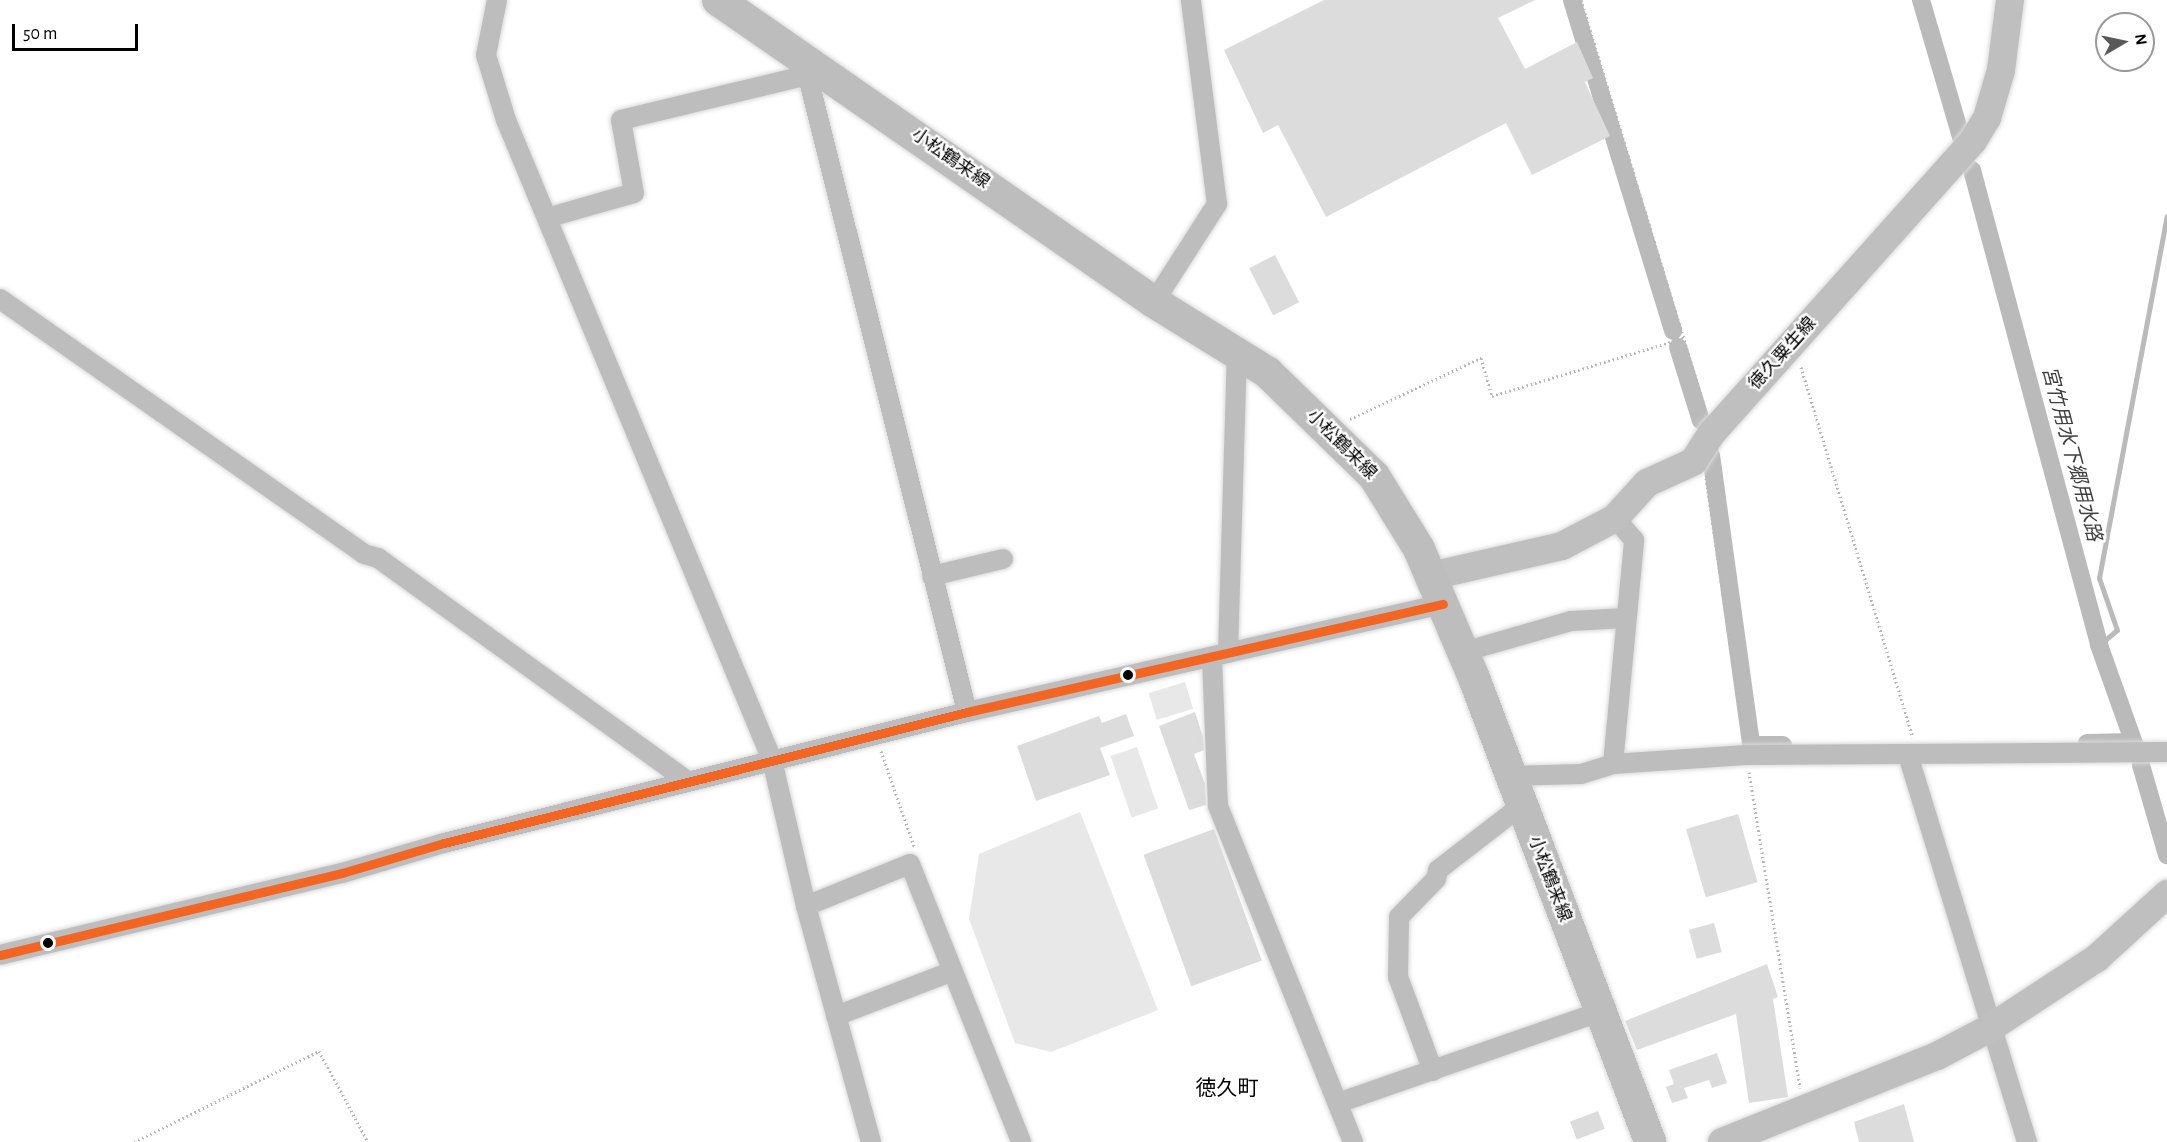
<!DOCTYPE html>
<meta charset="utf-8">
<style>
body{margin:0}
#map{position:relative;width:2167px;height:1142px;overflow:hidden;background:#fff;font-family:"Alegreya Sans","Noto Sans JP",sans-serif}
div>[style]{position:absolute}
[style*='--x']{left:calc(var(--x)*1px);top:calc(var(--y)*1px);width:calc(var(--w)*1px);rotate:calc(var(--a)*1deg)}
.green>*{inset:0;background:#e8e8e8;transform-origin:0 0}
.stream>*{height:5px;margin:-2.5px;padding:0 2.5px;transform-origin:2.5px;border-radius:2.5px;background:#bababa}
.canal>*{height:18px;margin:-9px;padding:0 9px;transform-origin:9px;border-radius:9px;background:#bababa}
.building>*{inset:0;background:#dcdcdc;transform-origin:0 0}
.path>*{height:3px;margin-top:-1.5px;transform-origin:0;background:repeating-linear-gradient(90deg,#b8b8b8 0 1.5px,transparent 0 4.5px)}
.roads{filter:drop-shadow(0 0 2px #dbdbdb) drop-shadow(0 0 2px #dbdbdb)}
.street>*{height:20px;margin:-10px;padding:0 10px;transform-origin:10px;border-radius:10px;background:#bdbdbd}
.secondary>*{height:28px;margin:-14px;padding:0 14px;transform-origin:14px;border-radius:14px;background:#bfbfbf}
.primary>*{height:32px;margin:-16px;padding:0 16px;transform-origin:16px;border-radius:16px;background:#bdbdbd}
.bus-1>*{height:9px;margin:-4.5px;padding:0 4.5px;transform-origin:4.5px;border-radius:4.5px;background:#f26522}
.dots>*{width:16px;height:16px;translate:-50% -50%;box-sizing:border-box;border:3px solid #fff;border-radius:50%}
span{translate:-50% -50%;white-space:nowrap;text-align:center;line-height:1.15;-webkit-text-stroke:4.5px #fff;paint-order:stroke}
.street-label{font-size:18px;color:#000}
.water-label{font-size:20px;color:#3e3e3e;font-style:italic}
.quarter-label{font-size:21px;color:#000}
.north{position:absolute;left:2095px;top:12px;width:60px;height:60px;box-sizing:border-box;background:#fff;border:2px solid #999;border-radius:50%;rotate:81deg;font-size:16px;font-weight:700;line-height:24px;text-align:center;color:#000}
.north::after{content:'';display:block;margin:auto;width:21px;height:27px;background:#595959;clip-path:polygon(50% 0,100% 100%,50% 72%,0 100%)}
.scale{position:absolute;left:12px;top:24px;width:126px;height:27px;box-sizing:border-box;border:3px solid #000;border-top:0;padding-left:8px;font-size:18px;line-height:21px;white-space:nowrap;color:#000;-webkit-text-stroke:4px #fff;paint-order:stroke}
</style>
<div id="map">
<div class="green">
<div style="left:1185px;top:682px;width:28px;height:38px;rotate:73deg"></div>
<div style="left:1137px;top:747px;width:65px;height:28px;rotate:71deg"></div>
<div style="clip-path:polygon(1080px 812px,1158px 1010px,1051px 1052px,1015px 1043px,969px 919px,979px 854px)"></div>
</div>
<div class="stream">
<div style="--x:2099;--y:645;--w:23;--a:-40"></div>
<div style="--x:2117;--y:630;--w:55;--a:-109.1"></div>
<div style="--x:2099;--y:578;--w:368;--a:-79.4"></div>
</div>
<div class="canal">
<div style="--x:1572;--y:0;--w:346;--a:73"></div>
<div style="--x:1921;--y:0;--w:146;--a:73.7"></div>
<div style="--x:1972;--y:170;--w:492;--a:75"></div>
<div style="--x:2099;--y:645;--w:107;--a:70.4"></div>
<div style="--x:1678;--y:347;--w:77;--a:72.7"></div>
<div style="--x:1711;--y:455;--w:293;--a:82.1"></div>
<div style="--x:1751;--y:745;--w:32;--a:0"></div>
<div style="--x:2087;--y:743;--w:46;--a:-1.2"></div>
<div style="--x:2141;--y:765;--w:94;--a:73.9"></div>
</div>
<div class="building">
<div style="clip-path:polygon(1324px 0,1535px 0,1498px 18px,1525px 69px,1577px 42px,1593px 78px,1585px 82px,1610px 136px,1532px 175px,1506px 123px,1326px 217px,1278px 125px,1263px 133px,1224px 50px)"></div>
<div style="left:1275px;top:255px;width:53px;height:29px;rotate:63deg"></div>
<div style="clip-path:polygon(1195px 712px,1203px 737px,1204px 750px,1194px 754px,1205px 784px,1206px 805px,1189px 810px,1159px 726px)"></div>
<div style="clip-path:polygon(1126px 714px,1134px 736px,1100px 748px,1110px 775px,1036px 801px,1017px 746px,1099px 716px,1102px 723px)"></div>
<div style="left:1738px;top:814px;width:71px;height:54px;rotate:74deg"></div>
<div style="left:1214px;top:829px;width:140px;height:75px;rotate:70deg"></div>
<div style="left:1714px;top:923px;width:30px;height:26px;rotate:75deg"></div>
<div style="clip-path:polygon(1767px 964px,1778px 997px,1773px 999px,1788px 1097px,1749px 1103px,1736px 1014px,1637px 1050px,1625px 1021px)"></div>
<div style="clip-path:polygon(1717px 1053px,1727px 1083px,1712px 1088px,1709px 1080px,1684px 1088px,1688px 1098px,1672px 1103px,1666px 1087px,1674px 1084px,1669px 1070px)"></div>
<div style="clip-path:polygon(1904px 1104px,1914px 1142px,1859px 1142px,1854px 1122px)"></div>
<div style="left:1598px;top:1111px;width:19px;height:30px;rotate:69deg"></div>
</div>
<div class="path">
<div style="--x:1581;--y:0;--w:426;--a:73.1"></div>
<div style="--x:1801;--y:367;--w:387;--a:73.2"></div>
<div style="--x:1350;--y:419;--w:145;--a:-25"></div>
<div style="--x:1481;--y:358;--w:40;--a:74"></div>
<div style="--x:1492;--y:396;--w:201;--a:-16.8"></div>
<div style="--x:1706;--y:478;--w:263;--a:81.7"></div>
<div style="--x:881;--y:751;--w:101;--a:70.8"></div>
<div style="--x:1749;--y:772;--w:320;--a:80.8"></div>
<div style="--x:134;--y:1142;--w:206;--a:-26.2"></div>
<div style="--x:319;--y:1051;--w:103;--a:61.7"></div>
</div>
<div class="roads">
<div class="street">
<div style="--x:497;--y:0;--w:56;--a:101.3"></div>
<div style="--x:486;--y:55;--w:68;--a:72.9"></div>
<div style="--x:506;--y:120;--w:693;--a:67.43"></div>
<div style="--x:772;--y:760;--w:150;--a:76.9"></div>
<div style="--x:806;--y:906;--w:245;--a:74.6"></div>
<div style="--x:803;--y:57;--w:675;--a:75.94"></div>
<div style="--x:550;--y:217;--w:87;--a:-15.9"></div>
<div style="--x:634;--y:193;--w:74;--a:-100.1"></div>
<div style="--x:621;--y:120;--w:192;--a:-13.5"></div>
<div style="--x:0;--y:299;--w:444;--a:35"></div>
<div style="--x:364;--y:554;--w:15;--a:16"></div>
<div style="--x:378;--y:558;--w:381;--a:35.8"></div>
<div style="--x:1154;--y:302;--w:117;--a:-57.3"></div>
<div style="--x:1217;--y:204;--w:206;--a:-97.3"></div>
<div style="--x:932;--y:576;--w:73;--a:-13.5"></div>
<div style="--x:1463;--y:652;--w:112;--a:-16"></div>
<div style="--x:1571;--y:621;--w:55;--a:-3.1"></div>
<div style="--x:1228;--y:653;--w:299;--a:-88.3"></div>
<div style="--x:1212;--y:658;--w:148;--a:87.7"></div>
<div style="--x:1218;--y:806;--w:362;--a:68.1"></div>
<div style="--x:1908;--y:755;--w:405;--a:72.9"></div>
<div style="--x:1613;--y:764;--w:225;--a:-84.6"></div>
<div style="--x:1634;--y:540;--w:29;--a:-131"></div>
<div style="--x:1510;--y:776;--w:71;--a:-1.6"></div>
<div style="--x:1581;--y:774;--w:34;--a:-17"></div>
<div style="--x:1613;--y:764;--w:133;--a:-3.9"></div>
<div style="--x:1746;--y:755;--w:421;--a:-0.4"></div>
<div style="--x:806;--y:906;--w:112;--a:-22"></div>
<div style="--x:910;--y:864;--w:299;--a:68.2"></div>
<div style="--x:0;--y:955;--w:352;--a:-13.5"></div>
<div style="--x:342;--y:873;--w:106;--a:-16.4"></div>
<div style="--x:444;--y:843;--w:539;--a:-14.06"></div>
<div style="--x:967;--y:712;--w:488;--a:-12.8"></div>
<div style="--x:836;--y:1016;--w:125;--a:-21"></div>
<div style="--x:1433;--y:1071;--w:100;--a:-110.4"></div>
<div style="--x:1398;--y:977;--w:60;--a:-89"></div>
<div style="--x:1399;--y:917;--w:53;--a:-45.8"></div>
<div style="--x:1436;--y:879;--w:9;--a:-77"></div>
<div style="--x:1438;--y:870;--w:106;--a:-37.7"></div>
<div style="--x:1338;--y:1103;--w:277;--a:-19.2"></div>
</div>
<div class="secondary">
<div style="--x:1431;--y:576;--w:134;--a:-12.9"></div>
<div style="--x:1562;--y:546;--w:60;--a:-27.8"></div>
<div style="--x:1615;--y:518;--w:47;--a:-47.6"></div>
<div style="--x:1647;--y:483;--w:51;--a:-24.5"></div>
<div style="--x:1693;--y:462;--w:35;--a:-57"></div>
<div style="--x:1712;--y:433;--w:392;--a:-48.2"></div>
<div style="--x:1973;--y:141;--w:27;--a:-59"></div>
<div style="--x:1987;--y:118;--w:50;--a:-73.7"></div>
<div style="--x:2001;--y:70;--w:71;--a:-82.7"></div>
<div style="--x:1722;--y:1142;--w:232;--a:-21.8"></div>
<div style="--x:1937;--y:1056;--w:60;--a:-27.8"></div>
<div style="--x:1990;--y:1028;--w:128;--a:-33.2"></div>
<div style="--x:2097;--y:958;--w:95;--a:-42.4"></div>
</div>
<div class="primary">
<div style="--x:718;--y:0;--w:530;--a:34.71"></div>
<div style="--x:1154;--y:302;--w:133;--a:31.8"></div>
<div style="--x:1267;--y:372;--w:149;--a:44.2"></div>
<div style="--x:1374;--y:476;--w:86;--a:58.3"></div>
<div style="--x:1419;--y:549;--w:140;--a:66.9"></div>
<div style="--x:1474;--y:678;--w:496;--a:69.2"></div>
</div>
</div>
<div class="bus-1">
<div style="--x:0;--y:955;--w:352;--a:-13.5"></div>
<div style="--x:342;--y:873;--w:106;--a:-16.4"></div>
<div style="--x:444;--y:843;--w:539;--a:-14.06"></div>
<div style="--x:967;--y:712;--w:488;--a:-12.8"></div>
</div>
<div class="dots">
<div style="left:1128px;top:675px;background:#000"></div>
<div style="left:48px;top:943px;background:#000"></div>
</div>
<div class="street-label">
<span style="left:950px;top:159px;rotate:35deg">小松鶴来線</span>
<span style="left:1783px;top:354px;rotate:-48deg">徳久粟生線</span>
<span style="left:1341px;top:445px;rotate:45deg">小松鶴来線</span>
<span style="left:1549px;top:879px;rotate:69deg">小松鶴来線</span>
</div>
<div class="water-label">
<span style="left:2071px;top:454px;rotate:75deg">宮竹用水下郷用水路</span>
</div>
<div class="quarter-label">
<span style="left:1227px;top:1089px">徳久町</span>
</div>
<div class="north">N</div>
<div class="scale">50 m</div>
</div>
